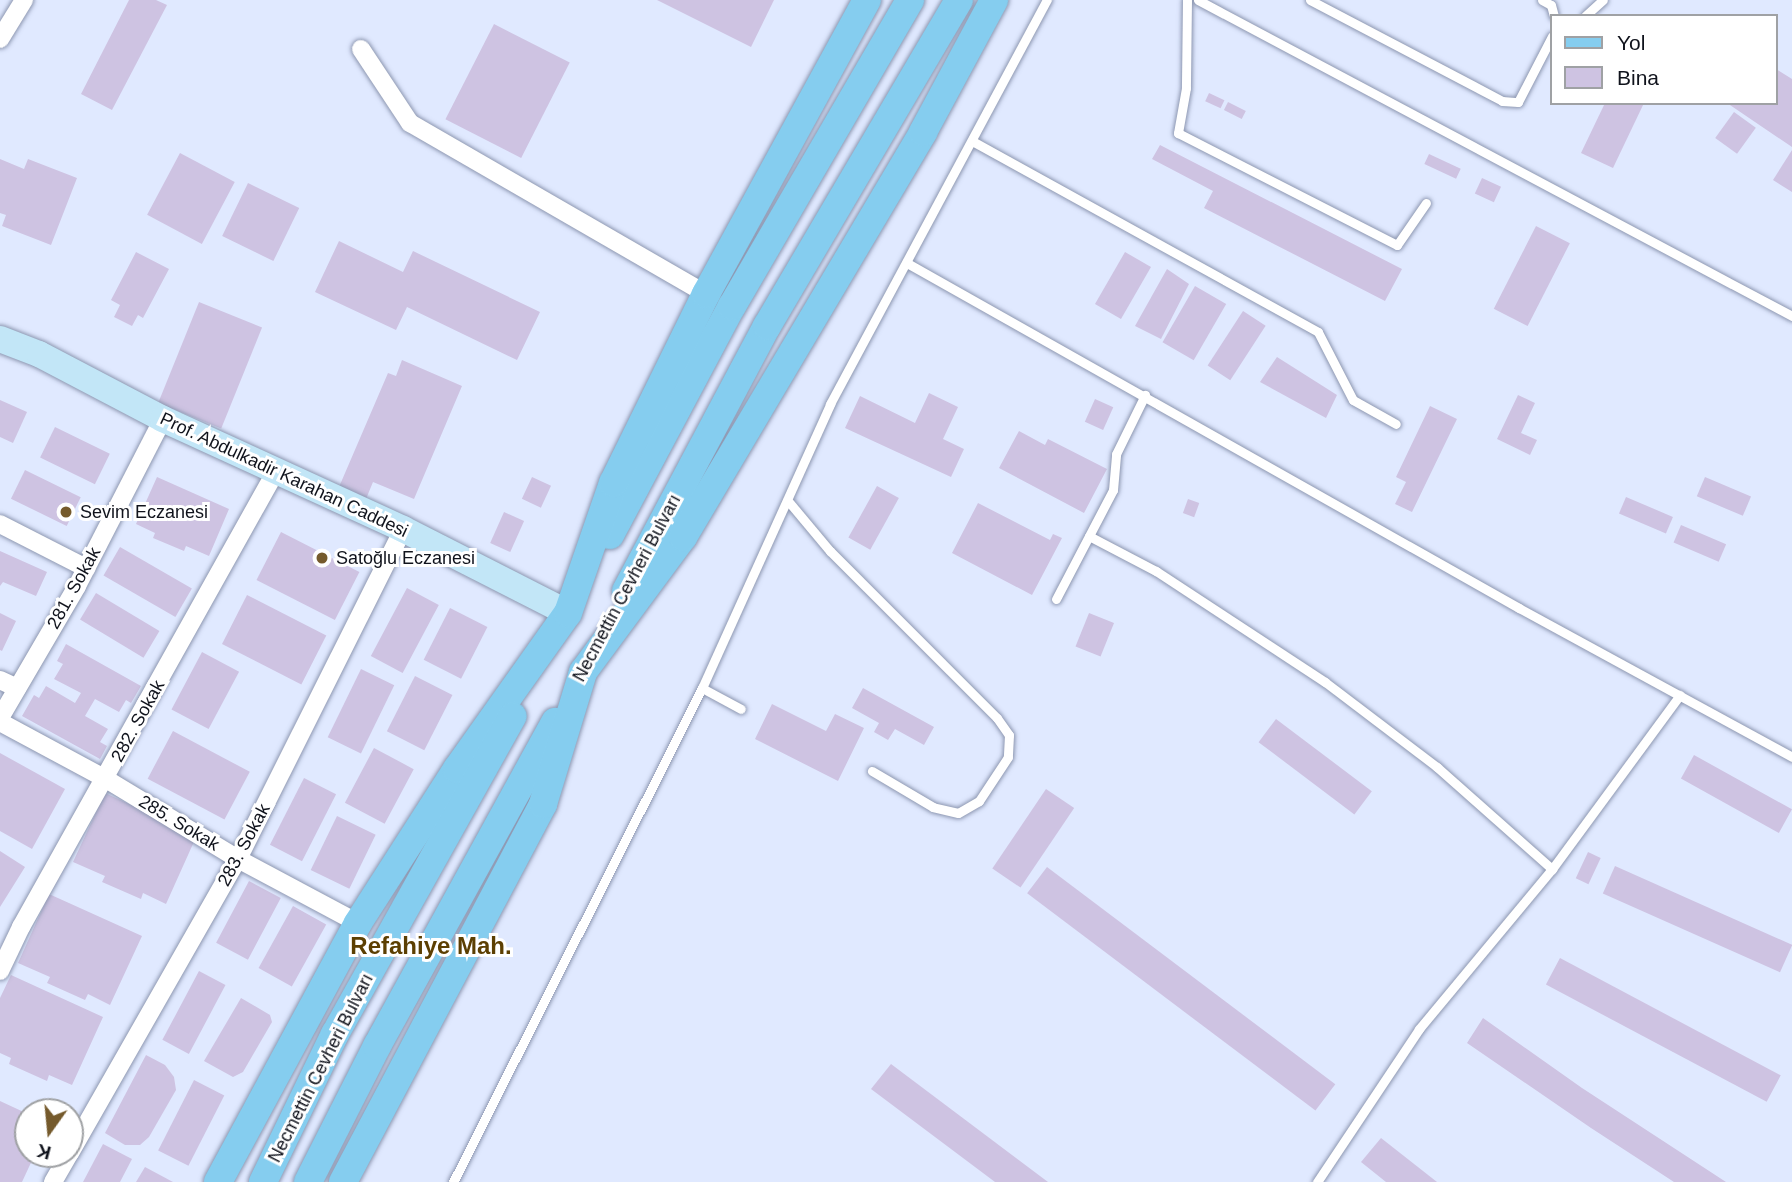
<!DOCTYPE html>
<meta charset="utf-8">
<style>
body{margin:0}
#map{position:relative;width:1792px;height:1182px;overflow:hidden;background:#e0e9ff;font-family:Helvetica,sans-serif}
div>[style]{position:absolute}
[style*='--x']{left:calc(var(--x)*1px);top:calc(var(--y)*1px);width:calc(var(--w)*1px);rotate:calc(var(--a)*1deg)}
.building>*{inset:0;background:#cec3e2;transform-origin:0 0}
.roads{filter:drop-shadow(0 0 2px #8d97b1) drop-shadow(0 0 2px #8d97b1)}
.service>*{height:9px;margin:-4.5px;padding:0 4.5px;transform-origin:4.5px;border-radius:4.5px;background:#fff}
.minor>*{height:18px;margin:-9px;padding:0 9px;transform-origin:9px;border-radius:9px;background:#fff}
.secondary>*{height:26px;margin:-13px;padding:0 13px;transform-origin:13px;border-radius:13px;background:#c2e6f7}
.primary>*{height:28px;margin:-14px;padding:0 14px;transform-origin:14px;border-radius:14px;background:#85cdef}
.dots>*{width:19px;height:19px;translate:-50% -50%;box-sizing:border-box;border:4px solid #fff;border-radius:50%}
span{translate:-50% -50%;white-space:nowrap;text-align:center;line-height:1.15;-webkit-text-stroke:6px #fff;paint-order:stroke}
.street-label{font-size:18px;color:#10131c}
.poi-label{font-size:18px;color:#10131c}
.left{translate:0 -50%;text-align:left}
.district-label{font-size:24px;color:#5c3f02;font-weight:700}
.legend{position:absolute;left:1550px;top:14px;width:228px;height:91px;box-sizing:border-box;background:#fff;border:2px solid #9fa1a4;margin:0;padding:9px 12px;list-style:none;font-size:21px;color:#10131c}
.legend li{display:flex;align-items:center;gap:14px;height:35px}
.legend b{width:35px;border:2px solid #9fa1a4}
.north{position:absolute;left:14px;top:1098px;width:70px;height:70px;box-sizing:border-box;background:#fff;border:2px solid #9fa1a4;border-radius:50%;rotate:195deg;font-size:19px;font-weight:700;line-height:28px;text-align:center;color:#10131c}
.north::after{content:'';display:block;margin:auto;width:24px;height:32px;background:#755a2c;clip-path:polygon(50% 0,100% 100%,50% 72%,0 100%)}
</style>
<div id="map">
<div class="building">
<div style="clip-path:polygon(129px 0,156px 0,167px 5px,112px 110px,81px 94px)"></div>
<div style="clip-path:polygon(657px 0,774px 0,751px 47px)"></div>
<div style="left:494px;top:24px;width:85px;height:107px;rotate:27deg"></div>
<div style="clip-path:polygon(1776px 69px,1792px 79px,1792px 147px,1727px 103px,1776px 103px)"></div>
<div style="left:1209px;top:93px;width:17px;height:9px;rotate:25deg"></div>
<div style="left:1228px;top:102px;width:20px;height:9px;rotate:27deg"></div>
<div style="clip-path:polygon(1605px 103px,1644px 103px,1613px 168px,1581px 153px)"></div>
<div style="left:1734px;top:112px;width:27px;height:32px;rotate:36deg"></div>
<div style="clip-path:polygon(1160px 145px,1402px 269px,1385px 301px,1204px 208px,1213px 191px,1152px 159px)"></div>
<div style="clip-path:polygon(1792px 150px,1792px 192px,1773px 180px)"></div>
<div style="left:180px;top:153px;width:62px;height:70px;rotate:28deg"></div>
<div style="left:1429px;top:154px;width:35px;height:11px;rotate:25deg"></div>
<div style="clip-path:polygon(0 159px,24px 169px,28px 159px,77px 178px,51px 245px,2px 226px,6px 215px,0 213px)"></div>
<div style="left:1482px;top:178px;width:21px;height:17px;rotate:25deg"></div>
<div style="left:248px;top:183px;width:57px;height:59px;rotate:26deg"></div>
<div style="left:1536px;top:226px;width:38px;height:93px;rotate:27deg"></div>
<div style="clip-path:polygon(339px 241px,403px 272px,413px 251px,540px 312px,517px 360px,407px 307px,396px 330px,315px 292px)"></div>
<div style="clip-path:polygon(136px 252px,169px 269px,143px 318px,138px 315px,132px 326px,114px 317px,120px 305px,111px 300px)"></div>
<div style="left:1125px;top:252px;width:30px;height:60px;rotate:30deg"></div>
<div style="clip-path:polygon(1167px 269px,1189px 284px,1161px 339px,1135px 326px)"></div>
<div style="left:1195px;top:286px;width:36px;height:65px;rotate:30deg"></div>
<div style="left:199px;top:302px;width:68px;height:109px;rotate:22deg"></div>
<div style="left:1243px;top:311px;width:27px;height:65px;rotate:33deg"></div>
<div style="clip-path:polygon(1277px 357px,1337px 395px,1326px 418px,1260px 382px)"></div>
<div style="clip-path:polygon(402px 360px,462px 386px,414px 499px,373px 482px,366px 499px,339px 487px,388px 373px,396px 376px)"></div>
<div style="clip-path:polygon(929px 393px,958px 407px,943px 439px,964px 449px,951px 477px,845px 428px,860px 396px,915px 423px)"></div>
<div style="clip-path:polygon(1518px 395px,1535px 403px,1521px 433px,1537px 440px,1530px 455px,1497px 439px)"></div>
<div style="left:1095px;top:399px;width:20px;height:25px;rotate:24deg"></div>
<div style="clip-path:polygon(0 400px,27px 412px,13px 443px,0 437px)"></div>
<div style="clip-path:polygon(1430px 406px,1457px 419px,1412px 512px,1395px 504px,1406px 482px,1396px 477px)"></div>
<div style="left:55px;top:427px;width:61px;height:34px;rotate:26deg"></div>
<div style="clip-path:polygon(1019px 431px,1045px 445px,1048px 439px,1107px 469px,1084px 513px,999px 468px)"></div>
<div style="left:25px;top:470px;width:62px;height:32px;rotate:26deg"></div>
<div style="clip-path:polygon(157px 477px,229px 509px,209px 556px,186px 546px,184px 551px,153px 538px,155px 533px,136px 524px)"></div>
<div style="left:532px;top:477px;width:21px;height:24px;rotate:25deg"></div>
<div style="left:1705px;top:477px;width:50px;height:21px;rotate:23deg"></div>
<div style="left:877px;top:486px;width:25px;height:59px;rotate:29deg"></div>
<div style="left:1626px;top:497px;width:51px;height:18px;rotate:23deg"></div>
<div style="left:1188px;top:499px;width:12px;height:15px;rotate:20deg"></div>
<div style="clip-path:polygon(978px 503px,1050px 540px,1053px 534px,1062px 538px,1032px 595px,952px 553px)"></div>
<div style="left:504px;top:512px;width:22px;height:34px;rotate:24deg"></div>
<div style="left:1681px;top:525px;width:49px;height:19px;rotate:23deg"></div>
<div style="left:281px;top:532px;width:88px;height:54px;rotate:27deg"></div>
<div style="left:120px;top:547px;width:83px;height:33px;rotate:30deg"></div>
<div style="clip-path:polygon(0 551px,47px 572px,36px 596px,3px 582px,0 586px)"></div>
<div style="left:407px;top:588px;width:36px;height:77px;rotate:28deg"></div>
<div style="left:96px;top:593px;width:74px;height:31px;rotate:31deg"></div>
<div style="left:247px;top:595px;width:89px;height:55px;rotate:27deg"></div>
<div style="left:450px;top:608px;width:42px;height:58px;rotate:27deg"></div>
<div style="clip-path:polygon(0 613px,16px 621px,2px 651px,0 650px)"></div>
<div style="left:1089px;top:613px;width:27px;height:36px;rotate:22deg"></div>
<div style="clip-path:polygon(66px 644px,141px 686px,131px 703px,126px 700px,119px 712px,95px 699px,85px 716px,108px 729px,100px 742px,107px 746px,100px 759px,22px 716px,34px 695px,39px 698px,46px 686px,75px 703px,81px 693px,54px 679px,63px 664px,57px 661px)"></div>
<div style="left:202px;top:652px;width:42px;height:65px;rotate:28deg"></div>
<div style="left:361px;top:669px;width:37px;height:76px;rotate:26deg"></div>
<div style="left:415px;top:676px;width:42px;height:62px;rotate:27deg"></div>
<div style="clip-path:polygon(863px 688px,934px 727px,924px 745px,895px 729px,888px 740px,874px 732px,879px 723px,852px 708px)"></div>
<div style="clip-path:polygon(772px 704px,826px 731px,835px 714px,864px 728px,838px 781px,755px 739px)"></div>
<div style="left:1276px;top:719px;width:120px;height:29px;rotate:37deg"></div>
<div style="left:173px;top:731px;width:87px;height:54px;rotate:28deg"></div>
<div style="left:374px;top:748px;width:45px;height:62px;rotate:28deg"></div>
<div style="clip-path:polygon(0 753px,65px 789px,32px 849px,0 831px)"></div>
<div style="left:1694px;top:755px;width:112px;height:27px;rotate:29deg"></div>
<div style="left:304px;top:778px;width:36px;height:75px;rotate:27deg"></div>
<div style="left:1046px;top:789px;width:34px;height:96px;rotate:34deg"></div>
<div style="clip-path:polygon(105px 793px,197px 835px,166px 904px,143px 893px,141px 899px,102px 882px,105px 876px,73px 862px)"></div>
<div style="left:337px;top:816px;width:43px;height:60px;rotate:26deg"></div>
<div style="clip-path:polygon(0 851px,25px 867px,0 907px)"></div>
<div style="left:1588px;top:852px;width:14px;height:29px;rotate:25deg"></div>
<div style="left:1615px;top:866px;width:194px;height:30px;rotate:24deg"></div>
<div style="left:1047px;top:867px;width:361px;height:33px;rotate:37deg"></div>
<div style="left:249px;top:881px;width:36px;height:70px;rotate:28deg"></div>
<div style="clip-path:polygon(49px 894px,142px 936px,110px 1005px,88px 994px,85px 1000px,47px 983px,50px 977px,18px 963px)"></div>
<div style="left:293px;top:906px;width:38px;height:71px;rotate:29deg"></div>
<div style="left:1560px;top:958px;width:250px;height:30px;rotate:28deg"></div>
<div style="left:199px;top:971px;width:30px;height:78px;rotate:28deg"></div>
<div style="clip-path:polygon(11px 975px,103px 1017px,72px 1085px,49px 1075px,47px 1081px,9px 1064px,11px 1058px,0 1053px,0 998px)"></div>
<div style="clip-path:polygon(241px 998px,270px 1015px,272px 1022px,243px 1072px,233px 1077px,204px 1061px)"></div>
<div style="clip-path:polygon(1483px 1018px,1582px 1088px,1726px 1182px,1674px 1182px,1591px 1128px,1467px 1043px)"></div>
<div style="clip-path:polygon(146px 1055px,165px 1065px,174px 1077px,176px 1090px,149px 1137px,140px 1145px,125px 1145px,105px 1133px)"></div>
<div style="clip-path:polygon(891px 1064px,1048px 1182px,995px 1182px,871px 1089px)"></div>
<div style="left:194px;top:1080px;width:34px;height:79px;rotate:27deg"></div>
<div style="clip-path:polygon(0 1101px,28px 1114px,28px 1154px,35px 1154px,22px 1182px,0 1182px)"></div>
<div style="clip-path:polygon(1381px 1138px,1437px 1182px,1386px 1182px,1361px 1162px)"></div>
<div style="clip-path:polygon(103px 1144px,132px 1159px,120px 1182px,83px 1182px)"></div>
<div style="clip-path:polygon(145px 1167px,173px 1182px,136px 1182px)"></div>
</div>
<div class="roads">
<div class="service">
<div style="--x:1187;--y:0;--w:88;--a:90.7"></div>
<div style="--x:1186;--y:88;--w:46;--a:100.1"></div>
<div style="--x:1178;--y:133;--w:246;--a:27.1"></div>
<div style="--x:1397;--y:245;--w:51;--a:-55.4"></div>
<div style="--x:1198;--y:0;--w:673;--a:28.01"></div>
<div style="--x:1310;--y:0;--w:217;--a:27.7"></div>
<div style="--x:1502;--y:101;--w:16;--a:4"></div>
<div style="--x:1518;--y:102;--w:74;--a:-62.7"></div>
<div style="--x:1542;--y:0;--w:10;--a:29"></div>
<div style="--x:1551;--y:5;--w:11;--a:75"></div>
<div style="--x:1585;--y:16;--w:24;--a:-42"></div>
<div style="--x:974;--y:142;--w:393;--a:28.9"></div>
<div style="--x:1318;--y:332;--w:76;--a:62.8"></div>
<div style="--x:1353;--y:400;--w:49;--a:29.2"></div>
<div style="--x:907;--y:263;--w:703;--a:29.41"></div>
<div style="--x:1519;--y:608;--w:311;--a:28.6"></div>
<div style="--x:789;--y:502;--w:64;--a:50.1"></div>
<div style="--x:830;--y:551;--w:236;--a:45"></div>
<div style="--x:997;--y:718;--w:21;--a:55"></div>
<div style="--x:1009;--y:735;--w:22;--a:93"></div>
<div style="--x:1008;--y:757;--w:53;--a:123.4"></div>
<div style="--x:979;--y:801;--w:24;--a:150"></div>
<div style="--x:958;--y:813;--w:26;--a:-167"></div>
<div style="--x:933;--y:807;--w:71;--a:-149.5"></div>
<div style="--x:1089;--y:536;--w:76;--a:27.6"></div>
<div style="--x:1156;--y:571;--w:202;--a:33.3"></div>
<div style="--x:1325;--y:682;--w:141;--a:37.2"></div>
<div style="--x:1437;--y:767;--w:154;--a:41.6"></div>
<div style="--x:1056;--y:599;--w:123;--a:-62.4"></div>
<div style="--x:1113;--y:490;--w:36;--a:-85"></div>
<div style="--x:1116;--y:454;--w:66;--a:-63.8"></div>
<div style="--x:702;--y:688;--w:44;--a:28.3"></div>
<div style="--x:453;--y:1182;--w:553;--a:-63.25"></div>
<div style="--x:702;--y:688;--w:312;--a:-65.7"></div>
<div style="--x:830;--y:404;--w:459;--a:-61.8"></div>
<div style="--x:1317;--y:1182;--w:184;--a:-56.3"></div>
<div style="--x:1419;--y:1029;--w:208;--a:-50.3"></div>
<div style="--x:1552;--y:869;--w:216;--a:-53.7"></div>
</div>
<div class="minor">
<div style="--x:0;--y:39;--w:46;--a:-58.4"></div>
<div style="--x:361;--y:49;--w:89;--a:56.5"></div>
<div style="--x:410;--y:123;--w:342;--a:30"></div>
<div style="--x:0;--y:524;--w:97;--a:27.1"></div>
<div style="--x:0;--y:680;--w:19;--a:25"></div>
<div style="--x:0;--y:718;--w:153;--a:-59.7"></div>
<div style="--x:77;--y:586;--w:188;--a:-62.8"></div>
<div style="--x:0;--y:722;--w:120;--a:28.3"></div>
<div style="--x:106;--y:779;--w:154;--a:31.2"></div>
<div style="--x:238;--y:859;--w:136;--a:28.1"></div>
<div style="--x:0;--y:971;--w:49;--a:-64.5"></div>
<div style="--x:21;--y:927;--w:522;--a:-60.79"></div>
<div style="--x:70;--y:1153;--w:339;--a:-60.3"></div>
<div style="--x:238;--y:859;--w:369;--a:-63.4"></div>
<div style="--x:53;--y:1182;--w:32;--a:-60"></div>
</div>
<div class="secondary">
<div style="--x:0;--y:339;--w:42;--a:21"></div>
<div style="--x:39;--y:354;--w:140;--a:27.7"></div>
<div style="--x:163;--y:419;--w:264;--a:24.6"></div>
<div style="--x:403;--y:529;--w:185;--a:27"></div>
</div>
<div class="primary">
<div style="--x:610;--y:535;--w:259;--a:-62"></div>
<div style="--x:732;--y:306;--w:354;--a:-59.8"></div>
<div style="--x:626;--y:591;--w:300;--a:-62"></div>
<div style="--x:767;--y:326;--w:378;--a:-59.5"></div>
<div style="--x:218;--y:1182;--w:294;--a:-61.6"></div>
<div style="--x:358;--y:923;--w:183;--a:-57.3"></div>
<div style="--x:457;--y:769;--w:191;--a:-54.6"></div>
<div style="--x:568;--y:613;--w:138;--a:-70.9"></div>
<div style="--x:613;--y:483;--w:211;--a:-63.8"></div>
<div style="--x:706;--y:294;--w:335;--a:-61.3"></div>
<div style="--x:263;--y:1182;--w:165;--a:-64.1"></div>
<div style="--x:335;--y:1034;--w:364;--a:-60.8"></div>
<div style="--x:308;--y:1182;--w:153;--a:-63.1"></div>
<div style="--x:377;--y:1046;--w:370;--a:-61.2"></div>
<div style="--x:343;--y:1182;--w:428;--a:-62.1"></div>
<div style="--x:543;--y:804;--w:138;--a:-73.1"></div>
<div style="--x:583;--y:672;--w:168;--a:-53.5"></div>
<div style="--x:683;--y:537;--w:471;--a:-59.3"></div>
<div style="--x:923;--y:132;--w:150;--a:-61.7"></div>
</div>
</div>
<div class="dots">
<div style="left:66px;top:512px;background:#755a2c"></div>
<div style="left:322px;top:558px;background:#755a2c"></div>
</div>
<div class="street-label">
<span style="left:284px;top:475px;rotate:25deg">Prof. Abdulkadir Karahan Caddesi</span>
<span style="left:74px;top:588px;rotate:-61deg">281. Sokak</span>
<span style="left:627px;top:588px;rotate:-62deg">Necmettin Cevheri Bulvarı</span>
<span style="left:138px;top:721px;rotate:-61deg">282. Sokak</span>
<span style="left:179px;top:823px;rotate:31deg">285. Sokak</span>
<span style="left:244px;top:845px;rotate:-62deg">283. Sokak</span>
<span style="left:321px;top:1068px;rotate:-63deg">Necmettin Cevheri Bulvarı</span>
</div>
<div class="poi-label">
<span class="left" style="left:80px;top:512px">Sevim Eczanesi</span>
<span class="left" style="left:336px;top:558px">Satoğlu Eczanesi</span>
</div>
<div class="district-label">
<span style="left:431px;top:946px">Refahiye Mah.</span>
</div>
<ul class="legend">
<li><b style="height:9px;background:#85cdef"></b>Yol</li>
<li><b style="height:19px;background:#cec3e2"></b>Bina</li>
</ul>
<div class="north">K</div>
</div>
